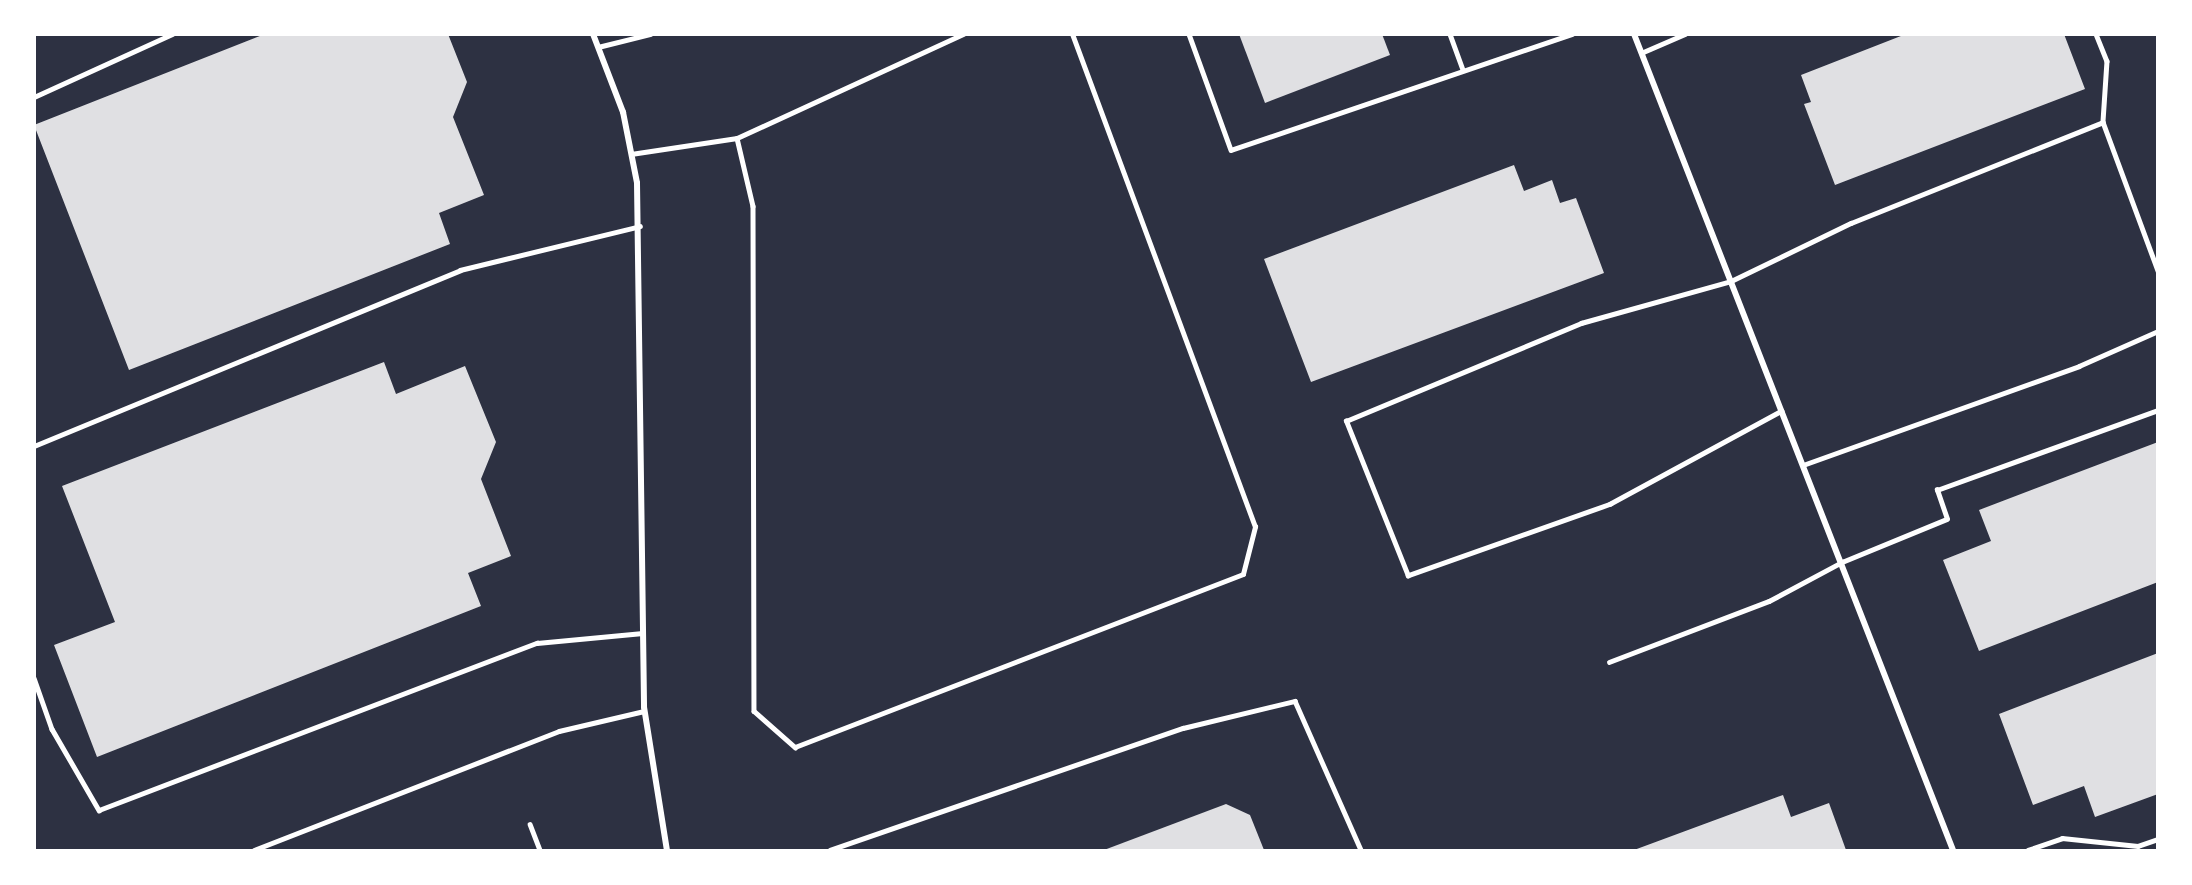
<!DOCTYPE html>
<style>
body{margin:0}
#map{position:relative;width:2192px;height:885px;overflow:hidden;background:#2d3142;font-family:Montserrat,sans-serif}
div>[style]{position:absolute}
[style*='--x']{left:calc(var(--x)*1px);top:calc(var(--y)*1px);width:calc(var(--w)*1px);rotate:calc(var(--a)*1deg)}
.building>*{inset:0;background:#e0e0e3}
.service>*{height:4.5px;margin:-2.25px;padding:0 2.25px;transform-origin:2.25px;border-radius:2.25px;background:#fff}
.minor>*{height:6px;margin:-3px;padding:0 3px;transform-origin:3px;border-radius:3px;background:#fff}
span{translate:-50% -50%;white-space:nowrap;text-align:center;line-height:1.15;-webkit-text-stroke:4.5px #fff;paint-order:stroke}
.frame{position:absolute;inset:0;border:36px solid #fff;pointer-events:none}
</style>
<div id="map">
<div class="building">
<div style="clip-path:polygon(265px 34px,448px 34px,467px 82px,453px 117px,484px 195px,439px 213px,450px 244px,129px 370px,34px 125px)"></div>
<div style="clip-path:polygon(1239px 34px,1382px 34px,1390px 55px,1265px 103px)"></div>
<div style="clip-path:polygon(1906px 34px,2064px 34px,2085px 89px,1835px 185px,1804px 104px,1811px 102px,1801px 75px)"></div>
<div style="clip-path:polygon(1514px 165px,1524px 191px,1552px 180px,1560px 203px,1576px 198px,1604px 273px,1311px 382px,1264px 259px)"></div>
<div style="clip-path:polygon(384px 362px,396px 394px,465px 366px,496px 442px,481px 479px,511px 556px,468px 573px,481px 606px,97px 757px,54px 645px,115px 622px,62px 486px)"></div>
<div style="clip-path:polygon(2158px 442px,2158px 582px,1979px 651px,1943px 560px,1991px 541px,1979px 510px)"></div>
<div style="clip-path:polygon(2158px 653px,2158px 794px,2095px 817px,2084px 786px,2033px 805px,1999px 714px)"></div>
<div style="clip-path:polygon(1783px 795px,1791px 817px,1829px 803px,1846px 850px,1634px 850px)"></div>
<div style="clip-path:polygon(1226px 804px,1250px 815px,1264px 850px,1104px 850px)"></div>
</div>
<div class="service">
<div style="--x:1189;--y:34;--w:123;--a:70.1"></div>
<div style="--x:1231;--y:150;--w:360;--a:-18.8"></div>
<div style="--x:1450;--y:34;--w:38;--a:70"></div>
<div style="--x:2096;--y:34;--w:29;--a:68"></div>
<div style="--x:2107;--y:61;--w:61;--a:93.8"></div>
<div style="--x:598;--y:47;--w:54;--a:-14"></div>
<div style="--x:1641;--y:53;--w:48;--a:-23.4"></div>
<div style="--x:34;--y:97;--w:152;--a:-24.5"></div>
<div style="--x:737;--y:138;--w:70;--a:76.8"></div>
<div style="--x:753;--y:206;--w:505;--a:89.89"></div>
<div style="--x:754;--y:711;--w:55;--a:41.3"></div>
<div style="--x:795;--y:747;--w:480;--a:-21.1"></div>
<div style="--x:1243;--y:574;--w:49;--a:-75.7"></div>
<div style="--x:1255;--y:527;--w:526;--a:-110.36"></div>
<div style="--x:631;--y:154;--w:107;--a:-8.6"></div>
<div style="--x:737;--y:138;--w:249;--a:-24.7"></div>
<div style="--x:1782;--y:411;--w:195;--a:151.5"></div>
<div style="--x:1611;--y:504;--w:215;--a:160.5"></div>
<div style="--x:1408;--y:576;--w:167;--a:-111.8"></div>
<div style="--x:1346;--y:421;--w:255;--a:-22.6"></div>
<div style="--x:1581;--y:323;--w:156;--a:-15.6"></div>
<div style="--x:1731;--y:281;--w:133;--a:-25.8"></div>
<div style="--x:1851;--y:223;--w:271;--a:-21.8"></div>
<div style="--x:2103;--y:122;--w:159;--a:69.7"></div>
<div style="--x:34;--y:446;--w:461;--a:-22.4"></div>
<div style="--x:460;--y:270;--w:185;--a:-13.7"></div>
<div style="--x:1803;--y:465;--w:293;--a:-19.7"></div>
<div style="--x:2079;--y:366;--w:86;--a:-23.9"></div>
<div style="--x:1609;--y:662;--w:171;--a:-20.9"></div>
<div style="--x:1769;--y:601;--w:83;--a:-28.1"></div>
<div style="--x:1842;--y:562;--w:113;--a:-22.3"></div>
<div style="--x:1947;--y:519;--w:31;--a:-109"></div>
<div style="--x:1937;--y:490;--w:235;--a:-19.9"></div>
<div style="--x:34;--y:678;--w:54;--a:70.6"></div>
<div style="--x:52;--y:729;--w:94;--a:59.9"></div>
<div style="--x:99;--y:810;--w:469;--a:-20.9"></div>
<div style="--x:537;--y:643;--w:106;--a:-5.4"></div>
<div style="--x:530;--y:824;--w:28;--a:69"></div>
<div style="--x:254;--y:850;--w:327;--a:-21.3"></div>
<div style="--x:559;--y:731;--w:87;--a:-13.2"></div>
<div style="--x:830;--y:850;--w:373;--a:-19.1"></div>
<div style="--x:1183;--y:728;--w:115;--a:-13.6"></div>
<div style="--x:1295;--y:701;--w:163;--a:66.1"></div>
<div style="--x:2028;--y:850;--w:36;--a:-19"></div>
<div style="--x:2062;--y:838;--w:76;--a:6"></div>
<div style="--x:2138;--y:846;--w:21;--a:-19"></div>
</div>
<div class="minor">
<div style="--x:593;--y:34;--w:84;--a:69"></div>
<div style="--x:623;--y:112;--w:72;--a:78.8"></div>
<div style="--x:637;--y:183;--w:524;--a:89.23"></div>
<div style="--x:644;--y:707;--w:145;--a:80.9"></div>
<div style="--x:1634;--y:34;--w:876;--a:68.65"></div>
</div>
<div class="frame"></div>
</div>
